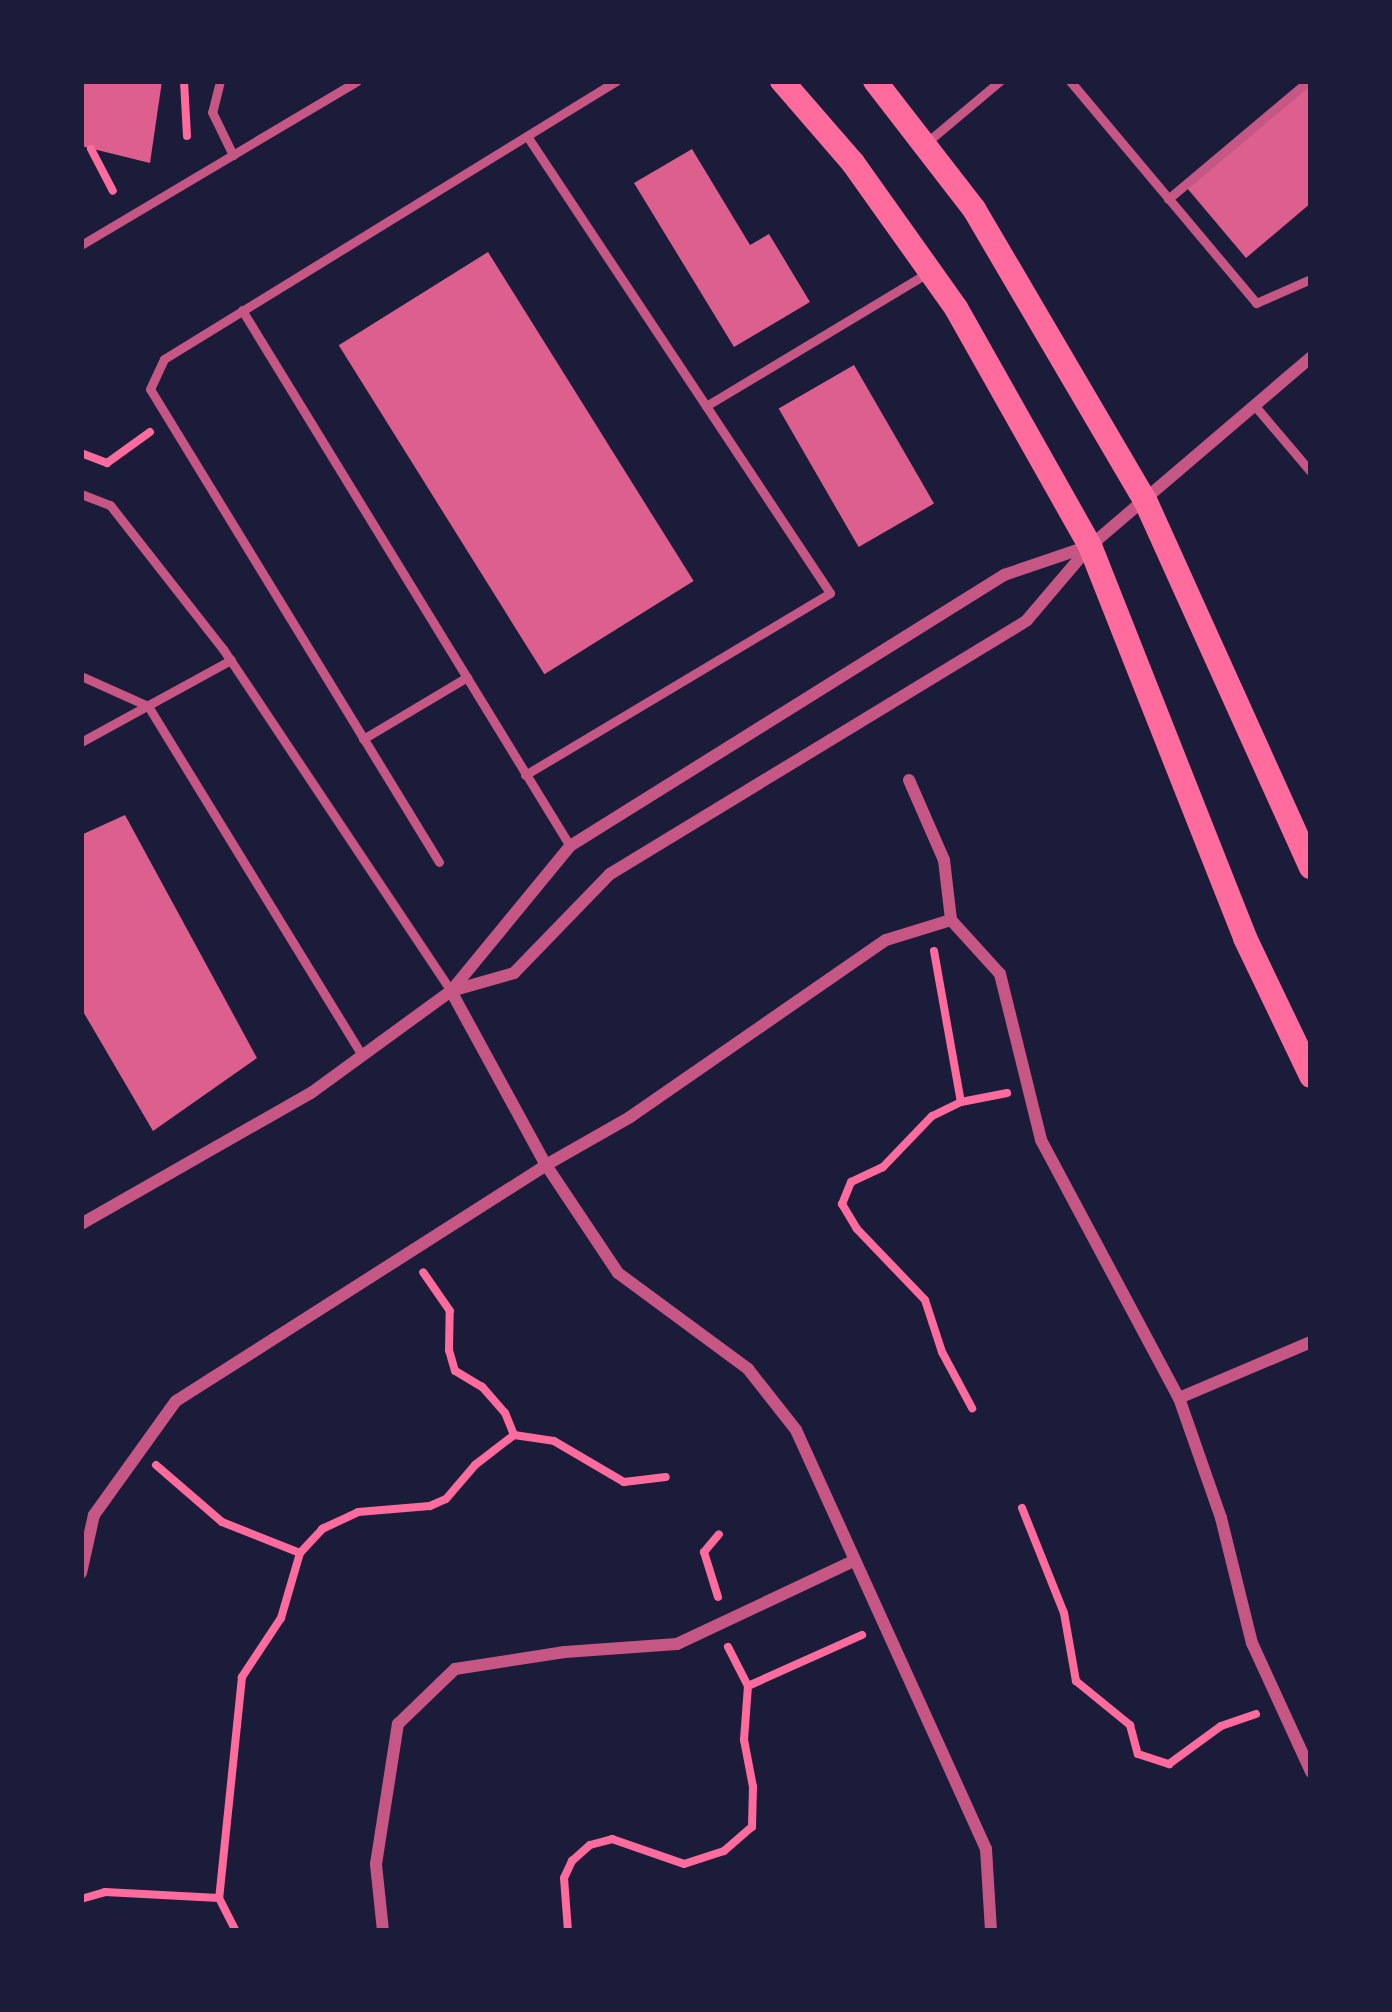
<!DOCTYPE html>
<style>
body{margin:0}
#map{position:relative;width:1392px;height:2012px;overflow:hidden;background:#1b1b3a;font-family:Overpass,sans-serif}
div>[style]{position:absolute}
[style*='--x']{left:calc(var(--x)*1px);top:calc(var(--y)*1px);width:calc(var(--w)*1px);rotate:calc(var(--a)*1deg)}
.building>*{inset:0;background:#dd5f8e;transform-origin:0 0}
.path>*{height:8px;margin:-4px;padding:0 4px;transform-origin:4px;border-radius:4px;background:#ff6b9d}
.service>*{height:9px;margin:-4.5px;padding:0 4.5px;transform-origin:4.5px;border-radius:4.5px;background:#c65784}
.minor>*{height:12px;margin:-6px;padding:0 6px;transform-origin:6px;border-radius:6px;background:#c65784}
.secondary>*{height:24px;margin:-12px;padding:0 12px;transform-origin:12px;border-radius:12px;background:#ff6b9d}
span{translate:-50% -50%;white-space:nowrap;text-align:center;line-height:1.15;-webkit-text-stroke:9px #1b1b3a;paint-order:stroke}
.frame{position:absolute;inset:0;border:84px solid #1b1b3a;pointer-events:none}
</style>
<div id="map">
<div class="building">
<div style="clip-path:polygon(81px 81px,162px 81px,150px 163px,81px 146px)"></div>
<div style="clip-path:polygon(1311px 83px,1311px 203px,1246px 258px,1187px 188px)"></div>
<div style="clip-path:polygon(692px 149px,750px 245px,769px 234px,810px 302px,734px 347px,634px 183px)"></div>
<div style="left:488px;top:252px;width:388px;height:176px;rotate:58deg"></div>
<div style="left:854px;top:365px;width:160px;height:87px;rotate:60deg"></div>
<div style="clip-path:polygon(125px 815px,257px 1058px,153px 1131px,81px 1008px,81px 835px)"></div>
</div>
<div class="path">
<div style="--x:184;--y:81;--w:55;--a:86.9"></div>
<div style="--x:91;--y:149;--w:47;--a:62.4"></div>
<div style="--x:81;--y:453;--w:28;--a:21"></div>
<div style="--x:107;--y:463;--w:53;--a:-35.8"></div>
<div style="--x:934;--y:951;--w:153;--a:79.9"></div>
<div style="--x:961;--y:1102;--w:47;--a:-11.1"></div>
<div style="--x:961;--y:1102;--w:32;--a:154"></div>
<div style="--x:932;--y:1116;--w:71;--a:133.9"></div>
<div style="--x:883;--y:1167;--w:35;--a:155"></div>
<div style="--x:851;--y:1182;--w:24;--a:112"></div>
<div style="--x:842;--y:1204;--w:29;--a:59"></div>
<div style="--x:857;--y:1229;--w:98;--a:46.2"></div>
<div style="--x:925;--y:1300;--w:55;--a:71.9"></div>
<div style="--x:942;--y:1352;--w:64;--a:61.8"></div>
<div style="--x:514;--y:1435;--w:40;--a:8.5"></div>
<div style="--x:554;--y:1441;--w:81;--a:30.4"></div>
<div style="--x:624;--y:1482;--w:42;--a:-6.8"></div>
<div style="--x:156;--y:1465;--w:87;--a:40.8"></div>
<div style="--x:222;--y:1522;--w:84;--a:21.7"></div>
<div style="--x:300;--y:1553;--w:68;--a:106.3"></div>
<div style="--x:281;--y:1618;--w:71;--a:123.5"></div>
<div style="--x:242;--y:1677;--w:222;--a:95.9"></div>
<div style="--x:1022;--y:1508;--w:113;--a:68.2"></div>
<div style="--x:1064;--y:1613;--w:69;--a:80"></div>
<div style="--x:1076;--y:1681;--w:70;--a:39.2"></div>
<div style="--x:1130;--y:1725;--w:30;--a:75"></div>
<div style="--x:1138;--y:1754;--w:33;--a:18"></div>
<div style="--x:1169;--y:1764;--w:64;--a:-36.2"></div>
<div style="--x:1221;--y:1726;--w:37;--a:-19"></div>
<div style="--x:300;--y:1553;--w:33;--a:-47"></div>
<div style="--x:322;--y:1529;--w:40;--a:-25"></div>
<div style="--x:358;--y:1512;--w:72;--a:-4.8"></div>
<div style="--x:430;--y:1506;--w:17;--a:-24"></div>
<div style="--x:446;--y:1499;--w:45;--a:-49.5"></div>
<div style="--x:475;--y:1465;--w:49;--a:-37.6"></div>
<div style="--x:514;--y:1435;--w:24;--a:-112"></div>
<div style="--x:505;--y:1413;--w:35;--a:-131"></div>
<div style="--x:482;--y:1387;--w:31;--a:-149"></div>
<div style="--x:455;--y:1371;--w:22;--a:-106"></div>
<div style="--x:449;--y:1350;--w:39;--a:-89"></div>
<div style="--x:450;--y:1311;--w:47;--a:-124.7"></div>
<div style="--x:718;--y:1597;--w:47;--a:-107.3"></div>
<div style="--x:704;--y:1552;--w:23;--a:-50"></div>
<div style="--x:748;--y:1686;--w:125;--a:-24.1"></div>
<div style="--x:81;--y:1899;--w:25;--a:-16"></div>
<div style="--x:105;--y:1892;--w:114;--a:3"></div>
<div style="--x:219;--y:1898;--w:37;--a:63"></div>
<div style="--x:568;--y:1931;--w:53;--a:-94.3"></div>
<div style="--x:564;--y:1878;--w:19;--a:-65"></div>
<div style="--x:572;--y:1861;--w:24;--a:-42"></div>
<div style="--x:590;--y:1845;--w:23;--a:-15"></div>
<div style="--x:612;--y:1839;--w:76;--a:19.1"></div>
<div style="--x:684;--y:1864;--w:42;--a:-18"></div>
<div style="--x:724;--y:1851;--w:37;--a:-41"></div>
<div style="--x:752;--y:1827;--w:40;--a:-88.6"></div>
<div style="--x:753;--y:1787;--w:48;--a:-100.8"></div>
<div style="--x:744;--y:1740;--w:54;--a:-85.8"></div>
<div style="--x:748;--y:1686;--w:44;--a:-117.1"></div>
</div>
<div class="service">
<div style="--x:220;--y:81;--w:32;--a:104"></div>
<div style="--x:212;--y:112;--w:48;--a:64"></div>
<div style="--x:1070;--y:81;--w:290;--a:50"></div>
<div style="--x:1256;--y:303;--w:60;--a:-23.6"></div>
<div style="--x:926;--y:143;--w:97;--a:-40"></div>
<div style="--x:1168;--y:199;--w:183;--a:-40.1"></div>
<div style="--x:81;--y:245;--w:321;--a:-30.7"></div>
<div style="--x:242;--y:310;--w:628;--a:58.54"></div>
<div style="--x:706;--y:406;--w:258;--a:-31"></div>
<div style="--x:1255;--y:406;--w:87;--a:49.7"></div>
<div style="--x:81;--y:494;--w:31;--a:21"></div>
<div style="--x:110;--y:505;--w:183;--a:51.9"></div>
<div style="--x:223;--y:649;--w:411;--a:56.3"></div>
<div style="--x:81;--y:676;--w:73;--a:24.1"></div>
<div style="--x:148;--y:706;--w:409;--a:58.5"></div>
<div style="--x:363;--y:739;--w:121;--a:-30.8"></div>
<div style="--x:81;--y:742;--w:171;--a:-28.7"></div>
<div style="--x:525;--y:775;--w:355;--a:-30.8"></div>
<div style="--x:830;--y:593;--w:548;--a:-123.55"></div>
<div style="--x:439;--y:862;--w:554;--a:-121.42"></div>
<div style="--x:150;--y:389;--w:33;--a:-65"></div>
<div style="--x:164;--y:359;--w:531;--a:-31.59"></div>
</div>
<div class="minor">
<div style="--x:909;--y:780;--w:87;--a:66.4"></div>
<div style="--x:944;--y:860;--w:60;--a:83.3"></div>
<div style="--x:951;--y:920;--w:73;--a:47.8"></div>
<div style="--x:1000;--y:974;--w:171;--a:76.1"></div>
<div style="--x:1041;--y:1140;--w:293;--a:61.9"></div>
<div style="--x:1179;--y:1398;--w:127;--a:70.7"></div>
<div style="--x:1221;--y:1518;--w:129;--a:76.1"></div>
<div style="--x:1252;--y:1643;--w:142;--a:65.4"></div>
<div style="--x:451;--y:991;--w:198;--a:61.4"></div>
<div style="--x:546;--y:1165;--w:130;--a:56.3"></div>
<div style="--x:618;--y:1273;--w:162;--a:36.4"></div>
<div style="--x:748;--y:1369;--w:78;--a:51.8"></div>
<div style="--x:796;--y:1430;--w:460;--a:65.6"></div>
<div style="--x:986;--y:1849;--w:82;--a:86.5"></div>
<div style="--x:451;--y:991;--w:66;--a:-15.9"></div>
<div style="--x:514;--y:973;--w:138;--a:-45.9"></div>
<div style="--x:610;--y:874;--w:488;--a:-31.3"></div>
<div style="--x:1027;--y:620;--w:97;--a:-49.6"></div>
<div style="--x:1090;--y:546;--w:291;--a:-40.5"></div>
<div style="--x:81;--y:1224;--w:265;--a:-29.7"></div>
<div style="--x:311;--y:1093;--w:173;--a:-36.1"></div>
<div style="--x:451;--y:991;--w:188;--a:-50.6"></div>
<div style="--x:570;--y:846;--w:512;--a:-31.98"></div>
<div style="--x:1004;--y:575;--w:90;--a:-18.8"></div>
<div style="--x:1179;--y:1398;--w:143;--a:-23"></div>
<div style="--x:81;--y:1573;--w:59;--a:-77.4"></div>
<div style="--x:94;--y:1515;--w:140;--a:-54.3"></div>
<div style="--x:176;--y:1401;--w:439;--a:-32.5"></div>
<div style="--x:546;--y:1165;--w:97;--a:-29.7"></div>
<div style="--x:630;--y:1117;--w:311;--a:-34.7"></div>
<div style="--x:886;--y:940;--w:68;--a:-17.1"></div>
<div style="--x:383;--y:1931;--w:67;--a:-96"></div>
<div style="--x:376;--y:1864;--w:142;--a:-81.1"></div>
<div style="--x:398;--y:1724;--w:79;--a:-44"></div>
<div style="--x:455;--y:1669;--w:111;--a:-8.8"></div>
<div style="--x:565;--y:1652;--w:112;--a:-4.1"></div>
<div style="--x:677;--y:1644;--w:192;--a:-25.2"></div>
</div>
<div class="secondary">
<div style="--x:782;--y:81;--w:108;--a:49.1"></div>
<div style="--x:853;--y:163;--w:178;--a:54.6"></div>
<div style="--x:956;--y:308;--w:273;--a:60.6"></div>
<div style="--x:1090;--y:546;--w:422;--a:68.4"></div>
<div style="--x:1245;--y:938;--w:153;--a:64.4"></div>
<div style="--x:875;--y:81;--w:162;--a:52.3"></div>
<div style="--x:974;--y:209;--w:338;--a:59.6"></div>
<div style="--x:1145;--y:500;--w:403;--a:65.7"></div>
</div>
<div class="frame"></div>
</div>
